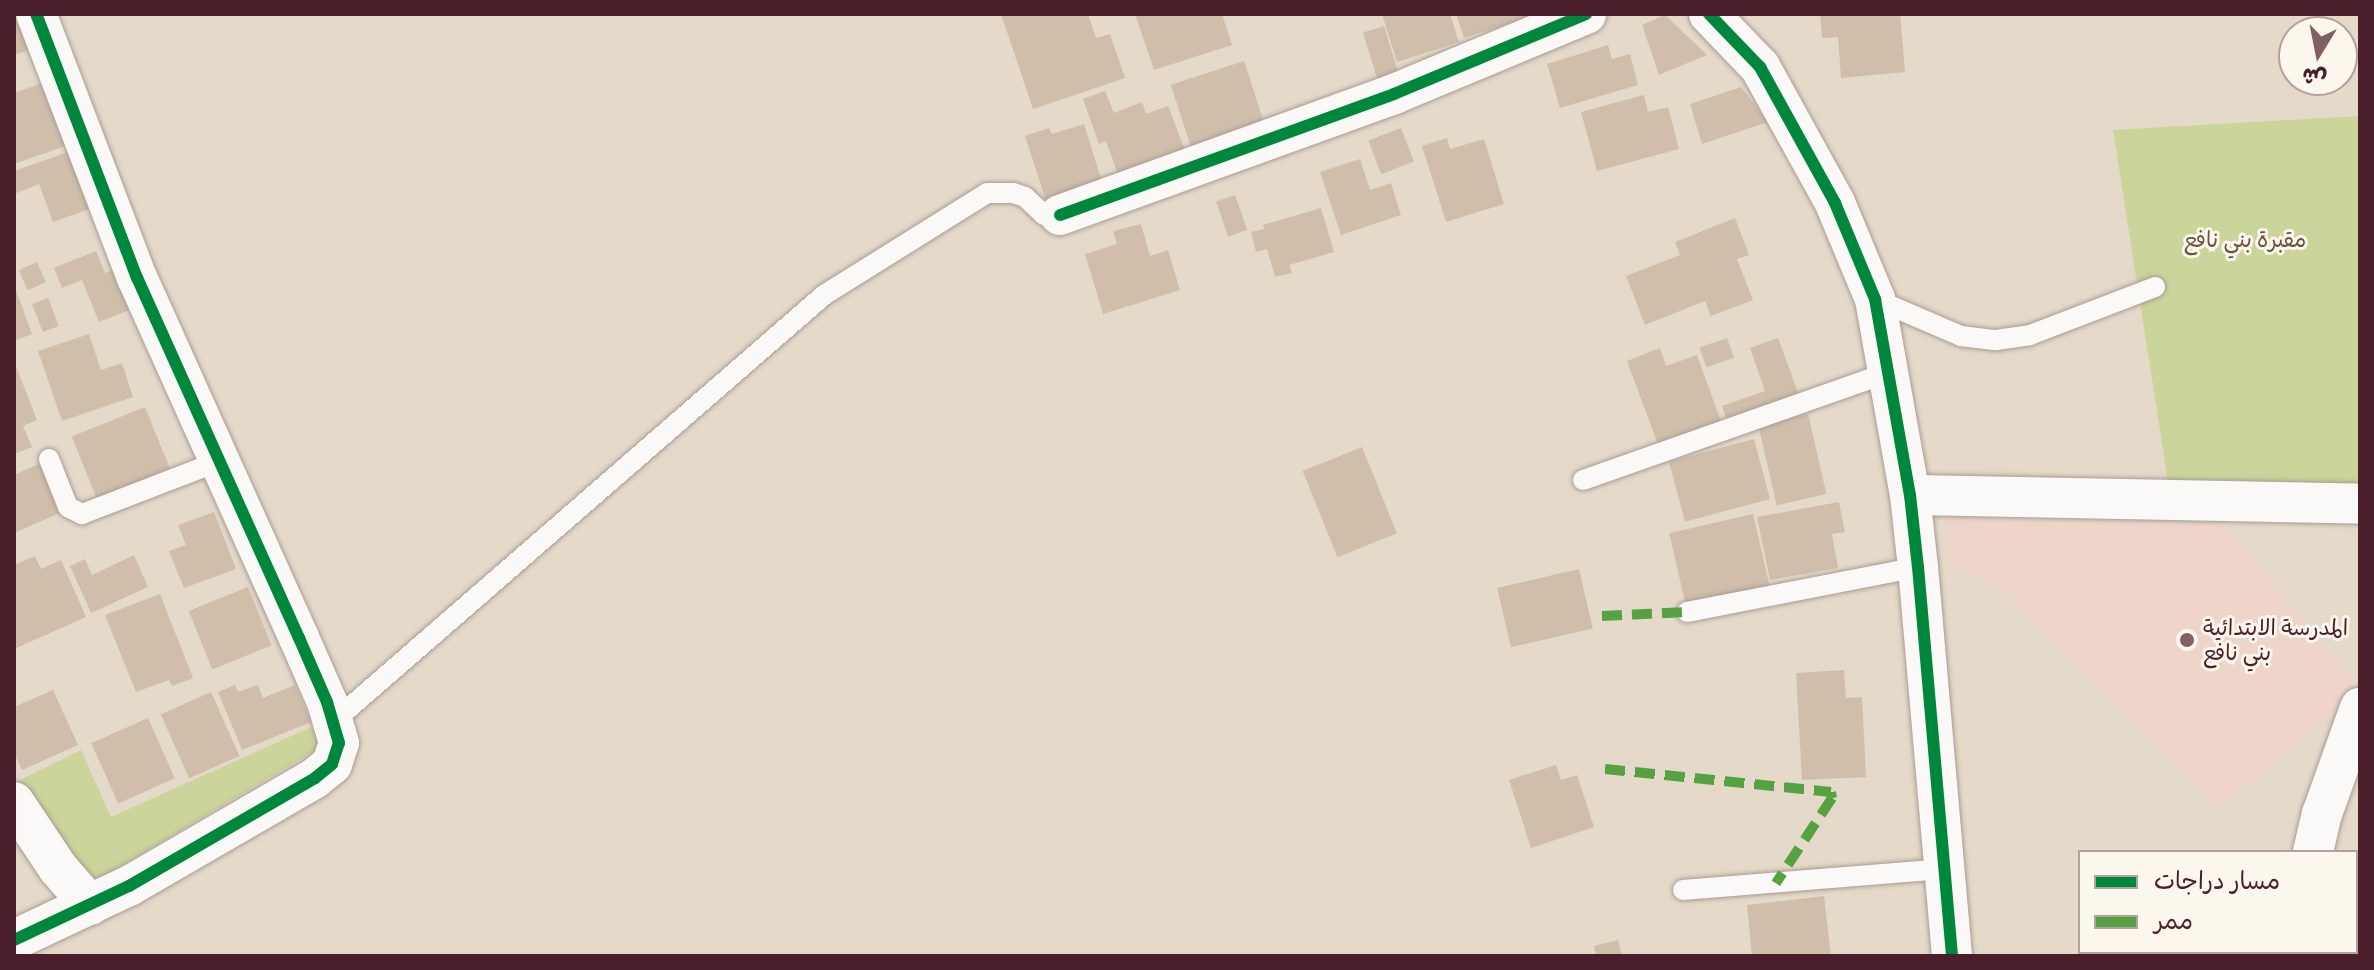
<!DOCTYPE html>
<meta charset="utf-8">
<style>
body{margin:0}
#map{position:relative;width:2374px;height:970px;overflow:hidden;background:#e5d9c9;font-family:Delius,"Playpen Sans Arabic",sans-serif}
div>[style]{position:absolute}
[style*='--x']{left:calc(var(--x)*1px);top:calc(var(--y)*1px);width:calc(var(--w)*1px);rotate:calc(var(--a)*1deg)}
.built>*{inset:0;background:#efd4ca}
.green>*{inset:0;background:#cbd49a}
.building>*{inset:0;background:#d0beab;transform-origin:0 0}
.roads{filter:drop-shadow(0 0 2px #a99d95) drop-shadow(0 0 2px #a99d95)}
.lane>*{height:20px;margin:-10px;padding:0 10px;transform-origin:10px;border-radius:10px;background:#fbf9f7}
.street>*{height:40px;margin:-20px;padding:0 20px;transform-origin:20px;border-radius:20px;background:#fbf9f7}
.quiet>*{height:10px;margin-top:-5px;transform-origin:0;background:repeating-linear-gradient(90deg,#56a243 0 20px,transparent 0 30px)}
.cycleway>*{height:12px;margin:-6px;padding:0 6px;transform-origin:6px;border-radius:6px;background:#00873e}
.dots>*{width:22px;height:22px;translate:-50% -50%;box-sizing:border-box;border:4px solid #fbf7ec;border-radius:50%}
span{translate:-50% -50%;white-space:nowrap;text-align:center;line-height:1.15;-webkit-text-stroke:6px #fbf7ec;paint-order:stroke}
.park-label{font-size:22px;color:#6a5441}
.poi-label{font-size:22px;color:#4a1f2b}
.left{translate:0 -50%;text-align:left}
.frame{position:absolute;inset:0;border:16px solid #4a1f2b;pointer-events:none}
.legend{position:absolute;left:2078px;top:850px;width:280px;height:104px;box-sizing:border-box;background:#fbf7ec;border:2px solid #b4a19f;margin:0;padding:10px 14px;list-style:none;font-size:24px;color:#4a1f2b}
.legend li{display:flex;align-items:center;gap:16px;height:40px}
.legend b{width:40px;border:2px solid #b4a19f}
.north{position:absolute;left:2278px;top:16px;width:80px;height:80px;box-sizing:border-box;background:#fbf7ec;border:2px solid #b4a19f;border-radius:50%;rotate:190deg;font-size:22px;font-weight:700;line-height:32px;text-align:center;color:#4a1f2b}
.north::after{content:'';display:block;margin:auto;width:28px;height:36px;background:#806062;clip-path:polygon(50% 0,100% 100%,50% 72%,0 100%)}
</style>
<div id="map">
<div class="built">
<div style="clip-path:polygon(1945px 518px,2225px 525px,2360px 691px,2219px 808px,2006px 591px,1951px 564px)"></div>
</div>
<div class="green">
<div style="clip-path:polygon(2360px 116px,2360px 487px,2168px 482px,2113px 130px)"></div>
<div style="clip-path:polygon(311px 727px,321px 747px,97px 880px,75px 874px,14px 783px,81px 750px,111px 817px)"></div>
</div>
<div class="building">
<div style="clip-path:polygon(14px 14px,22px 14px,34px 48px,14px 55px)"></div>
<div style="clip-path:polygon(1001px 14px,1088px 14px,1096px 38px,1110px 34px,1125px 78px,1033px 109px)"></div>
<div style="clip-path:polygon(1135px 14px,1222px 14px,1232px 45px,1154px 70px)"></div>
<div style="clip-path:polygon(1382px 14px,1450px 14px,1459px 42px,1397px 62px)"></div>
<div style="clip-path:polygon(1456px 14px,1535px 14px,1535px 15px,1464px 38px)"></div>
<div style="clip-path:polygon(1820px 14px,1900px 14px,1905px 72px,1841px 78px,1838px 37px,1822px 38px)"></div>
<div style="clip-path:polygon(1665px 15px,1707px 55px,1659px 75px,1642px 25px)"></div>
<div style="left:1384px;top:26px;width:64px;height:22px;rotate:73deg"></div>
<div style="clip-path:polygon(1608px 45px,1612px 59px,1630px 54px,1638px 85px,1560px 108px,1547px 64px)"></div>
<div style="left:1244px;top:61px;width:76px;height:77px;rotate:72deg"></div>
<div style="clip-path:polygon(43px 83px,65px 146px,14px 164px,14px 93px)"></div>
<div style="clip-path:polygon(1741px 87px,1768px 122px,1702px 144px,1690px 104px)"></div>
<div style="clip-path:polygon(1105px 91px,1114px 113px,1142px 102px,1146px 114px,1168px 106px,1186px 153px,1120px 180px,1106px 141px,1099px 144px,1083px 99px)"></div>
<div style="clip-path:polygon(1644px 95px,1648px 112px,1668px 107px,1679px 149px,1597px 171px,1581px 112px)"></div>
<div style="clip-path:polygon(1084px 124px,1103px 185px,1047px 204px,1025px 136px,1049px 128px,1052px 134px)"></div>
<div style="left:1401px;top:128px;width:36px;height:35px;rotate:69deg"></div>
<div style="clip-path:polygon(1447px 138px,1450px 149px,1484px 139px,1504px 204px,1446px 222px,1422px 146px)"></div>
<div style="clip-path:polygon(74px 150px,95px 207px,53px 222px,39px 184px,14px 194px,14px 171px)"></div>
<div style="clip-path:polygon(1360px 159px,1370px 190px,1391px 183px,1401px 215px,1341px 235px,1320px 172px)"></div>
<div style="left:1235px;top:195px;width:37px;height:20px;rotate:71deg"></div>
<div style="clip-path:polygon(1321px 208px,1334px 252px,1289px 265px,1292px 273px,1275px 277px,1267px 249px,1256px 252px,1251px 232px,1264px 229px,1263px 225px)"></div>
<div style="clip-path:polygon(1735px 218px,1749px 255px,1737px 259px,1753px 300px,1711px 316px,1705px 301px,1645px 325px,1626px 276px,1680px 255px,1675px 242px)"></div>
<div style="clip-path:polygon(1141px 224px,1150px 256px,1168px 250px,1180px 290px,1103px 314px,1085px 254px,1117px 244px,1113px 231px)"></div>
<div style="clip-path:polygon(96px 251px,105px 273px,121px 267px,137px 307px,99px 322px,82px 280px,62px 288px,54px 268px)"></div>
<div style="left:37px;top:262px;width:22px;height:20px;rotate:66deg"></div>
<div style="clip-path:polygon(14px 285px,32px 334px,14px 341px)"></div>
<div style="left:48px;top:298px;width:30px;height:17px;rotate:69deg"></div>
<div style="clip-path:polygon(89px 334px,101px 370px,122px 363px,133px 397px,62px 421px,38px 351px)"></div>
<div style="left:1727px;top:338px;width:21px;height:29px;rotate:71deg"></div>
<div style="clip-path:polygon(1778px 338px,1799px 395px,1727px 421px,1722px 406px,1765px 391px,1750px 348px)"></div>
<div style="clip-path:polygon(1660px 348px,1666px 366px,1697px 355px,1723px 427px,1660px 450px,1627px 361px)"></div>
<div style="clip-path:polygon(14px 361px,37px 420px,23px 426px,32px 447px,14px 454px)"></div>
<div style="left:145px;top:407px;width:71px;height:79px;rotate:68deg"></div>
<div style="left:1808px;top:414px;width:82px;height:51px;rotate:77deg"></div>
<div style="left:1754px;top:439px;width:62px;height:88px;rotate:75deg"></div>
<div style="left:1362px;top:447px;width:93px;height:64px;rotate:68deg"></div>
<div style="clip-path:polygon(41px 463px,62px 512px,14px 533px,14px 475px)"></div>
<div style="clip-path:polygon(1839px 502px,1845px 532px,1832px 534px,1838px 568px,1770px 580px,1757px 517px)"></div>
<div style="clip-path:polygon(214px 512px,236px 569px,184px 588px,169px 551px,186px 545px,178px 525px)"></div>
<div style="left:1753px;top:514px;width:78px;height:86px;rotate:77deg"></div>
<div style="clip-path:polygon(134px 555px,148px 587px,91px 613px,70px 566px,85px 559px,92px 575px)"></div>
<div style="clip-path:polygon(35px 556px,41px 569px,61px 560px,86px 617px,14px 649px,14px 565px)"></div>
<div style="left:1579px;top:569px;width:61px;height:84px;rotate:77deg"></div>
<div style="left:248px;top:587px;width:63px;height:64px;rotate:68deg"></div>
<div style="clip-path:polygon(160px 594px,193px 678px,172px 686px,169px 680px,136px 692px,105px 615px)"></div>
<div style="clip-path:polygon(1844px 670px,1846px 698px,1862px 697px,1866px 777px,1802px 780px,1796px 673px)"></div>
<div style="clip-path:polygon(235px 685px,238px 692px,258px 685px,263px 698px,295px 685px,311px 722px,242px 750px,218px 692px)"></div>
<div style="clip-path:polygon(53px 690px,78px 745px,22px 770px,14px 753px,14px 707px)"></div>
<div style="left:211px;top:692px;width:70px;height:55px;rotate:66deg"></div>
<div style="left:148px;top:718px;width:66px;height:62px;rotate:66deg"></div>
<div style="clip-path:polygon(1556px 765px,1561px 780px,1577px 775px,1594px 827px,1531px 848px,1509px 780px)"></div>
<div style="clip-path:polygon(1824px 896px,1831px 956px,1752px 956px,1747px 905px)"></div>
<div style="clip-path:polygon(1618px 940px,1622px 956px,1596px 956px,1594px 946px)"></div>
<div style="left:2154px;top:952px;width:55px;height:4px"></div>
</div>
<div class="roads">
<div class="lane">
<div style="--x:1875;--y:299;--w:94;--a:23.3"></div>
<div style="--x:1961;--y:336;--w:35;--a:7"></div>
<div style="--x:1996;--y:340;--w:34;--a:-8"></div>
<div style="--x:2030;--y:335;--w:134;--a:-21"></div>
<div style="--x:49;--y:459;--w:52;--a:68.4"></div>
<div style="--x:68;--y:507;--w:16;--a:27"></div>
<div style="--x:82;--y:514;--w:147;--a:-21.1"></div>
<div style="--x:1583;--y:480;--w:321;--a:-19.4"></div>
<div style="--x:1687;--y:612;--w:235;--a:-11"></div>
<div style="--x:334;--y:721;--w:649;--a:-41"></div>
<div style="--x:824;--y:295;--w:192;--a:-32"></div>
<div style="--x:987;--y:193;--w:26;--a:0"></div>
<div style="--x:1013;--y:193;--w:13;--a:18"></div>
<div style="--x:1025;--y:197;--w:26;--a:43"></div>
<div style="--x:1044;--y:215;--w:16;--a:0"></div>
<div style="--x:1683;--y:890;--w:263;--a:-4.6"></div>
</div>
<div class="street">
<div style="--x:1709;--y:14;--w:74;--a:46.1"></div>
<div style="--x:1760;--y:67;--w:155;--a:61.1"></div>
<div style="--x:1835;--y:203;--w:104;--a:67.4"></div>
<div style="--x:1875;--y:299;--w:199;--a:79.9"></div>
<div style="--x:1910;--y:495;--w:72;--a:83.7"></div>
<div style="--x:1918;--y:567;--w:390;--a:85"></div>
<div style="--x:1060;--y:215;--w:355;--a:-19.9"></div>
<div style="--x:1394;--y:94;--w:208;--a:-22.6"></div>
<div style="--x:1910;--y:495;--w:450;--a:1.1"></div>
<div style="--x:14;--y:802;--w:79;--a:56.3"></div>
<div style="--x:58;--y:868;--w:49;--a:49.1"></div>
<div style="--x:2313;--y:852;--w:39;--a:-77"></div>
<div style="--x:2322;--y:814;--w:113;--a:-70.3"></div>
<div style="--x:14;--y:940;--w:127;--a:-25.2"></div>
<div style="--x:129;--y:886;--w:215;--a:-30.1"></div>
<div style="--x:315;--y:778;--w:22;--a:-39"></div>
<div style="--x:332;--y:764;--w:22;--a:-72"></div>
<div style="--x:339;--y:743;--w:43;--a:-106.3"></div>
<div style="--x:327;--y:702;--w:70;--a:-113.6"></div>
<div style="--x:299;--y:638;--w:395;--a:-114.2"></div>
<div style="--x:137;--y:278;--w:283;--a:-110.9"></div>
<div style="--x:2296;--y:956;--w:4;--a:-63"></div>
</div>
</div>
<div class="quiet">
<div style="--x:1602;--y:616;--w:85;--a:-2.7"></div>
<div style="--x:1605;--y:769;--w:227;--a:5.8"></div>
<div style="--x:1831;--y:792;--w:6;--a:81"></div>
<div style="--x:1832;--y:798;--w:102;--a:123.4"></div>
</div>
<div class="cycleway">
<div style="--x:1709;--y:14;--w:74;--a:46.1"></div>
<div style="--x:1760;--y:67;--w:155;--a:61.1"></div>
<div style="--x:1835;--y:203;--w:104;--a:67.4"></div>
<div style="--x:1875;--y:299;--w:199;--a:79.9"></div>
<div style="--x:1910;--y:495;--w:72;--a:83.7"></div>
<div style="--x:1918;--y:567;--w:390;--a:85"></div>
<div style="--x:1060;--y:215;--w:355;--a:-19.9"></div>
<div style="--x:1394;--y:94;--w:208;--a:-22.6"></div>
<div style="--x:14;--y:940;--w:127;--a:-25.2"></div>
<div style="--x:129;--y:886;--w:215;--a:-30.1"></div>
<div style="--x:315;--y:778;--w:22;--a:-39"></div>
<div style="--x:332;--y:764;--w:22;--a:-72"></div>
<div style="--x:339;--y:743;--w:43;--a:-106.3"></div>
<div style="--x:327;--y:702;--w:70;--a:-113.6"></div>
<div style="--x:299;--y:638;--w:395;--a:-114.2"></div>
<div style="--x:137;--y:278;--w:283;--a:-110.9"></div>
</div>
<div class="dots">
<div style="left:2187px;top:640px;background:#806062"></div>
</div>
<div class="park-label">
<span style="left:2245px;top:240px">مقبرة بني نافع</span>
</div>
<div class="poi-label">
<span class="left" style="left:2203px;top:640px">المدرسة الابتدائية<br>بني نافع</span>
</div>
<div class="frame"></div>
<ul class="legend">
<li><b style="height:10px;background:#00873e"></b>مسار دراجات</li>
<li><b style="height:10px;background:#56a243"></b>ممر</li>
</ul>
<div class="north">ش</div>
</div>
